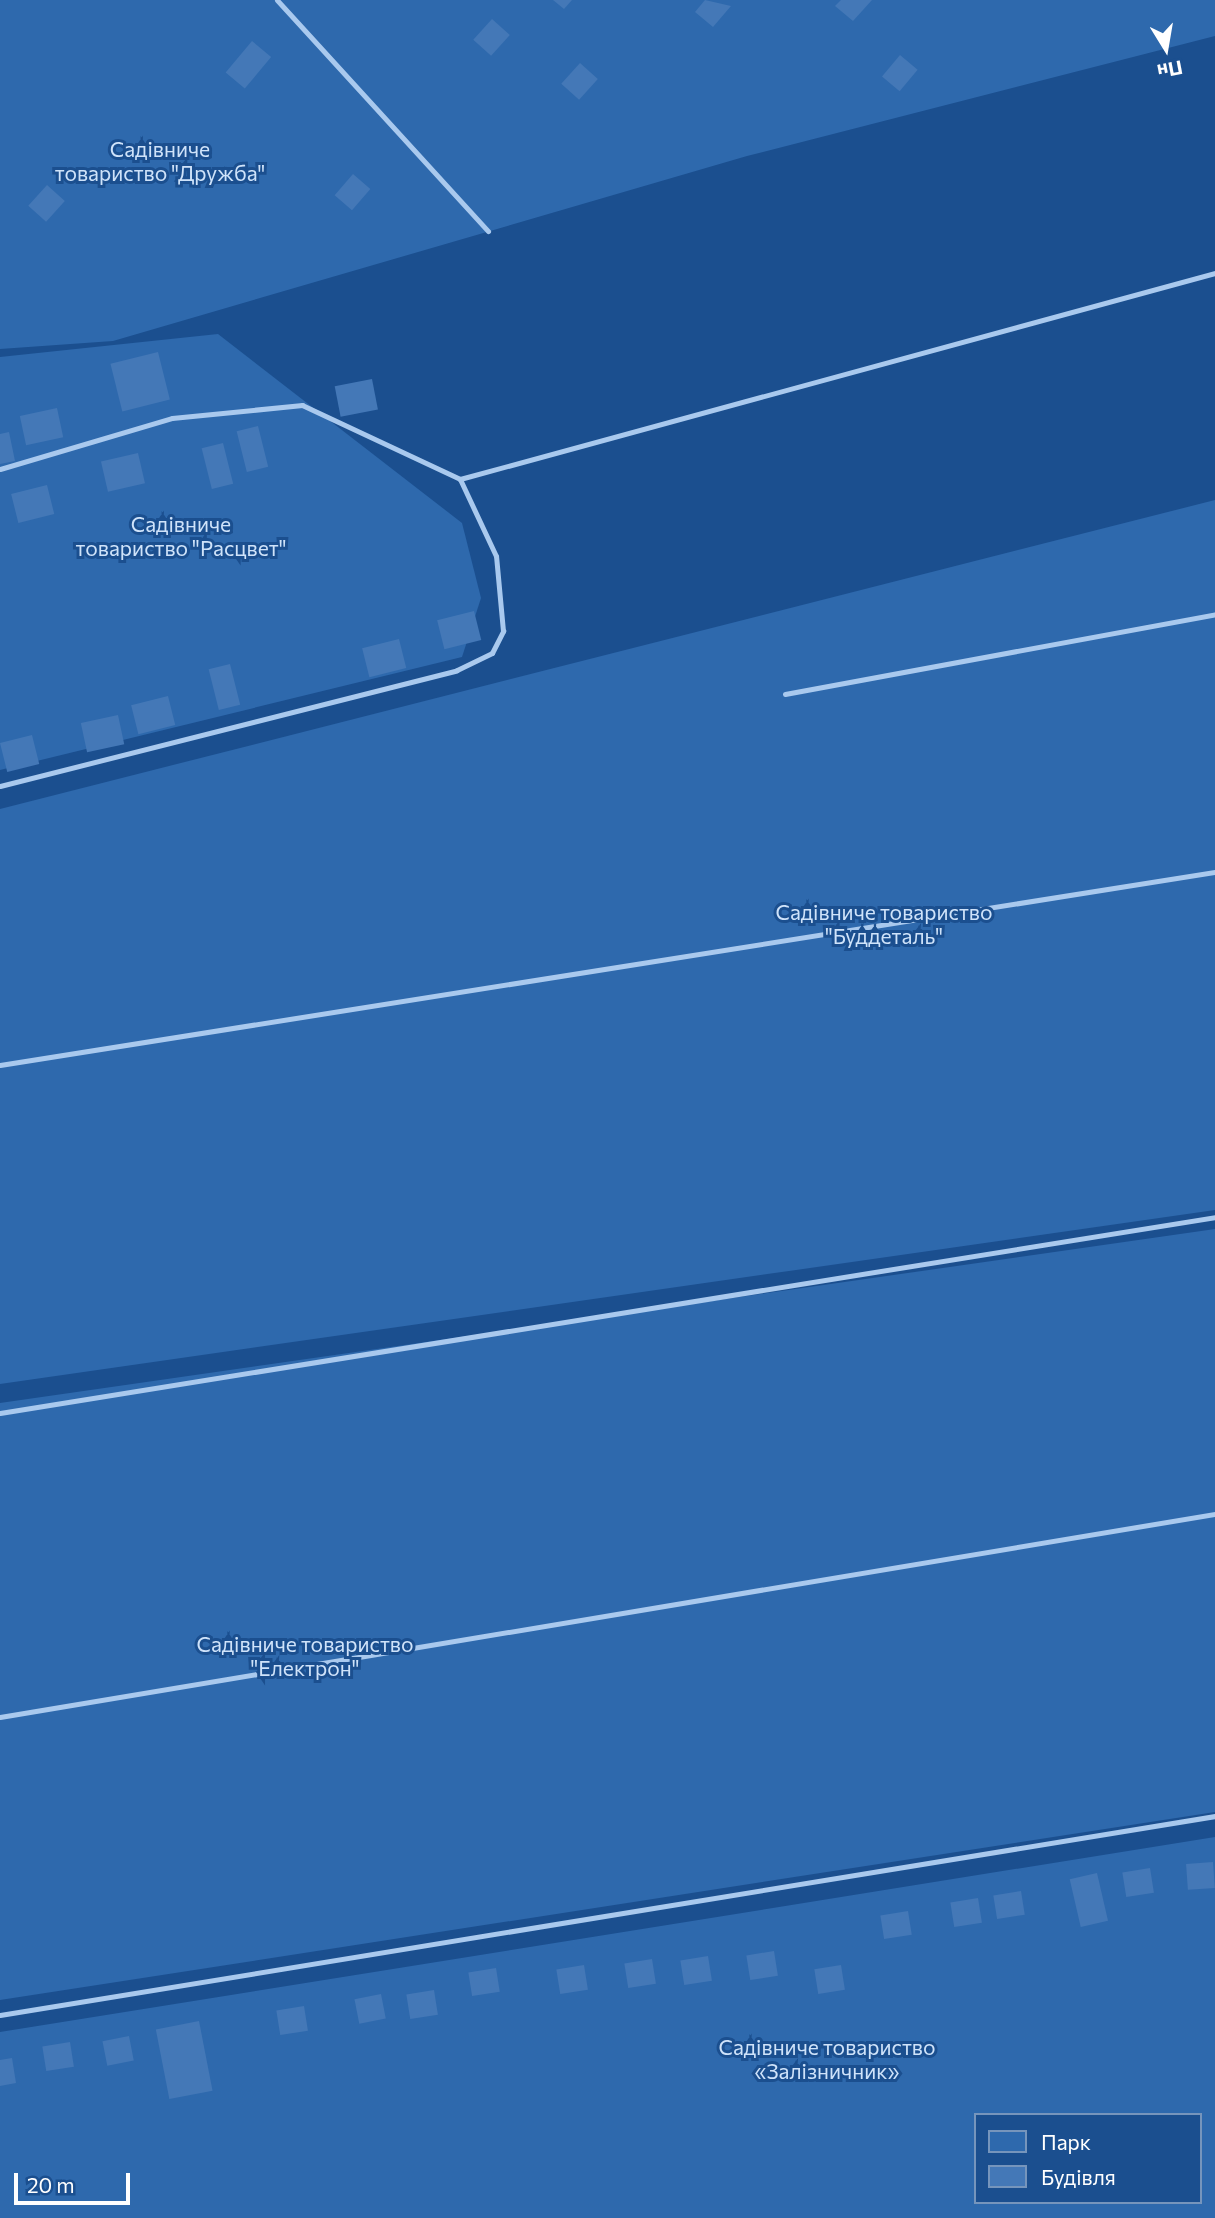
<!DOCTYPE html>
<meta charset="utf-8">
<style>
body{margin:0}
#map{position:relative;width:1215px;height:2218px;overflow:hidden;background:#1b4f8f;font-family:Commissioner,sans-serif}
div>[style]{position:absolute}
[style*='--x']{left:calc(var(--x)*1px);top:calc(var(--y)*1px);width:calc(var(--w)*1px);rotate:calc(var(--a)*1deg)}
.green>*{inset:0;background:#2e69ad}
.building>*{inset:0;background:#4478b7;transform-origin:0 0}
.lane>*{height:5px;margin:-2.5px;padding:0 2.5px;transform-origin:2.5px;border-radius:2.5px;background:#a9c9ee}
span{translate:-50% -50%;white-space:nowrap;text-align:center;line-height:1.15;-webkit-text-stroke:6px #1b4f8f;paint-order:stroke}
.park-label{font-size:21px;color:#cfe3fa}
.legend{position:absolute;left:974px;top:2113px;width:228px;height:91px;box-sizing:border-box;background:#1b4f8f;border:2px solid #7695bc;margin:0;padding:9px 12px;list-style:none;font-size:21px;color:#fff}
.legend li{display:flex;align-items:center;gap:14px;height:35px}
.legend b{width:35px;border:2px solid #7695bc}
.north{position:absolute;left:1131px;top:14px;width:70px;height:70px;-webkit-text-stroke:5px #1b4f8f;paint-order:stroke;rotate:169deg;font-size:19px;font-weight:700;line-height:28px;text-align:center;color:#fff}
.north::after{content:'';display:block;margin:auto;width:24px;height:32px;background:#fff;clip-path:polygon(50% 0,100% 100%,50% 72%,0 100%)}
.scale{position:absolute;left:14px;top:2173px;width:116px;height:32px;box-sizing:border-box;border:4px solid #fff;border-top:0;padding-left:9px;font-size:21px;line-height:24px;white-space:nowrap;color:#fff;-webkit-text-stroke:5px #1b4f8f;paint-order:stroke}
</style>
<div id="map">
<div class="green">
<div style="clip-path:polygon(0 0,1215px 0,1215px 36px,747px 156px,113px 341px,0 349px)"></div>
<div style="clip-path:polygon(218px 334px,462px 523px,481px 598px,462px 657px,0 770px,0 357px)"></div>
<div style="clip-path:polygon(1215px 500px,1215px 1210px,0 1384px,0 809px)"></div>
<div style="clip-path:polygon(1215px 1229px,1215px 1812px,0 2000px,0 1403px)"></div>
<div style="clip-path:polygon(evenodd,1215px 1837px,1215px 2218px,0 2218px,0 2032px,1215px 1837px,975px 2115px,1199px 2115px,1199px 2202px,975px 2202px,975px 2115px)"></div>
</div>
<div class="building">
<div style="clip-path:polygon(553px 0,572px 0,564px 9px)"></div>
<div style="clip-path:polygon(705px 0,731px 6px,713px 27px,695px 12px)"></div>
<div style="clip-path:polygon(841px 0,872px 0,853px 21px,835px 6px)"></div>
<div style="left:492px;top:19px;width:24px;height:28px;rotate:42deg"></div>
<div style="left:252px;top:41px;width:25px;height:41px;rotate:40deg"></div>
<div style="left:900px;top:55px;width:23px;height:28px;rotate:40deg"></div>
<div style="left:580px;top:63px;width:24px;height:28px;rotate:42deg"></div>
<div style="left:353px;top:174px;width:23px;height:28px;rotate:41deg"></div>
<div style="left:47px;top:185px;width:24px;height:28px;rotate:42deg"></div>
<div style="left:158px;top:352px;width:49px;height:49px;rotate:76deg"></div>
<div style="left:372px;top:379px;width:31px;height:38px;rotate:79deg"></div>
<div style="left:57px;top:408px;width:30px;height:38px;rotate:78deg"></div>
<div style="left:258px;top:426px;width:42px;height:22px;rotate:76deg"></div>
<div style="clip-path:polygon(9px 432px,15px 461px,0 464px,0 434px)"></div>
<div style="left:223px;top:443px;width:42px;height:22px;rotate:76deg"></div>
<div style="left:138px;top:453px;width:31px;height:38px;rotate:77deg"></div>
<div style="left:47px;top:485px;width:30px;height:37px;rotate:76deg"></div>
<div style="left:474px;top:611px;width:30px;height:38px;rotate:76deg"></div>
<div style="left:399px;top:639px;width:30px;height:38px;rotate:76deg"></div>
<div style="left:230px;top:664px;width:42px;height:22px;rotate:76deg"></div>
<div style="left:168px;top:696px;width:30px;height:38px;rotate:76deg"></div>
<div style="left:118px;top:715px;width:30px;height:38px;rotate:78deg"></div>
<div style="left:32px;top:735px;width:30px;height:33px;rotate:76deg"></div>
<div style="left:1213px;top:1862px;width:26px;height:27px;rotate:86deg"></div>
<div style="left:1150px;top:1868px;width:25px;height:28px;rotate:81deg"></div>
<div style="left:1097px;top:1873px;width:49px;height:28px;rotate:77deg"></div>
<div style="left:1021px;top:1891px;width:24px;height:28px;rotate:81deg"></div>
<div style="left:978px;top:1898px;width:25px;height:28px;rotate:81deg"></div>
<div style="left:908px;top:1911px;width:24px;height:28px;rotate:81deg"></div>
<div style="left:774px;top:1951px;width:25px;height:28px;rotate:81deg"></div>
<div style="left:708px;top:1956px;width:25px;height:28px;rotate:81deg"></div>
<div style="left:652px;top:1959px;width:25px;height:28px;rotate:81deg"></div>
<div style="left:584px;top:1965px;width:25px;height:28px;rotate:81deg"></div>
<div style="left:841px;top:1965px;width:25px;height:27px;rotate:81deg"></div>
<div style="left:496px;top:1968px;width:24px;height:28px;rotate:81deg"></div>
<div style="left:434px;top:1990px;width:25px;height:28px;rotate:81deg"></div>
<div style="left:381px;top:1994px;width:25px;height:27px;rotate:79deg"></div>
<div style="left:304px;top:2006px;width:25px;height:28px;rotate:81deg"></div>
<div style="left:199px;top:2021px;width:71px;height:44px;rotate:79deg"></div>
<div style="left:129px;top:2036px;width:25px;height:27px;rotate:79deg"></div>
<div style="left:70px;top:2042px;width:25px;height:28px;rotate:81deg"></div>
<div style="clip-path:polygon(12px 2058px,16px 2083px,0 2086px,0 2060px)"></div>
</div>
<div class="lane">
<div style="--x:277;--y:0;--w:313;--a:47.6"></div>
<div style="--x:0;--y:469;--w:179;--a:-16.5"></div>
<div style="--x:172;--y:418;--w:131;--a:-5.7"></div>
<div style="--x:302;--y:405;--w:174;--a:25.1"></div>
<div style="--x:785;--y:694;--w:437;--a:-10.5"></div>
<div style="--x:0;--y:786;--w:471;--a:-14.2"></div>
<div style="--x:457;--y:670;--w:39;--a:-26"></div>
<div style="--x:492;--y:653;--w:25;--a:-63"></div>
<div style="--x:503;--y:631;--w:75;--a:-95.3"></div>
<div style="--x:496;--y:556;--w:85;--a:-115.1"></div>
<div style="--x:460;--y:479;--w:783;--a:-15.26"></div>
<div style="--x:0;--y:1065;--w:1230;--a:-9.03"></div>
<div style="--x:0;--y:1413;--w:1231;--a:-9.16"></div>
<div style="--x:0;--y:1717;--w:1232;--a:-9.49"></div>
<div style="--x:0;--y:2015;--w:1231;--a:-9.3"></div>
</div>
<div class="park-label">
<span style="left:160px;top:161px">Садівниче<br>товариство "Дружба"</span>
<span style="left:181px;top:536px">Садівниче<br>товариство "Расцвет"</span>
<span style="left:884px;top:924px">Садівниче товариство<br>"Буддеталь"</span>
<span style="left:305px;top:1656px">Садівниче товариство<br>"Електрон"</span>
<span style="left:827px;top:2059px">Садівниче товариство<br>«Залізничник»</span>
</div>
<ul class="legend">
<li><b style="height:19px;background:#2e69ad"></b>Парк</li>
<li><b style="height:19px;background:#4478b7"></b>Будівля</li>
</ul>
<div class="north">Пн</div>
<div class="scale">20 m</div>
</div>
